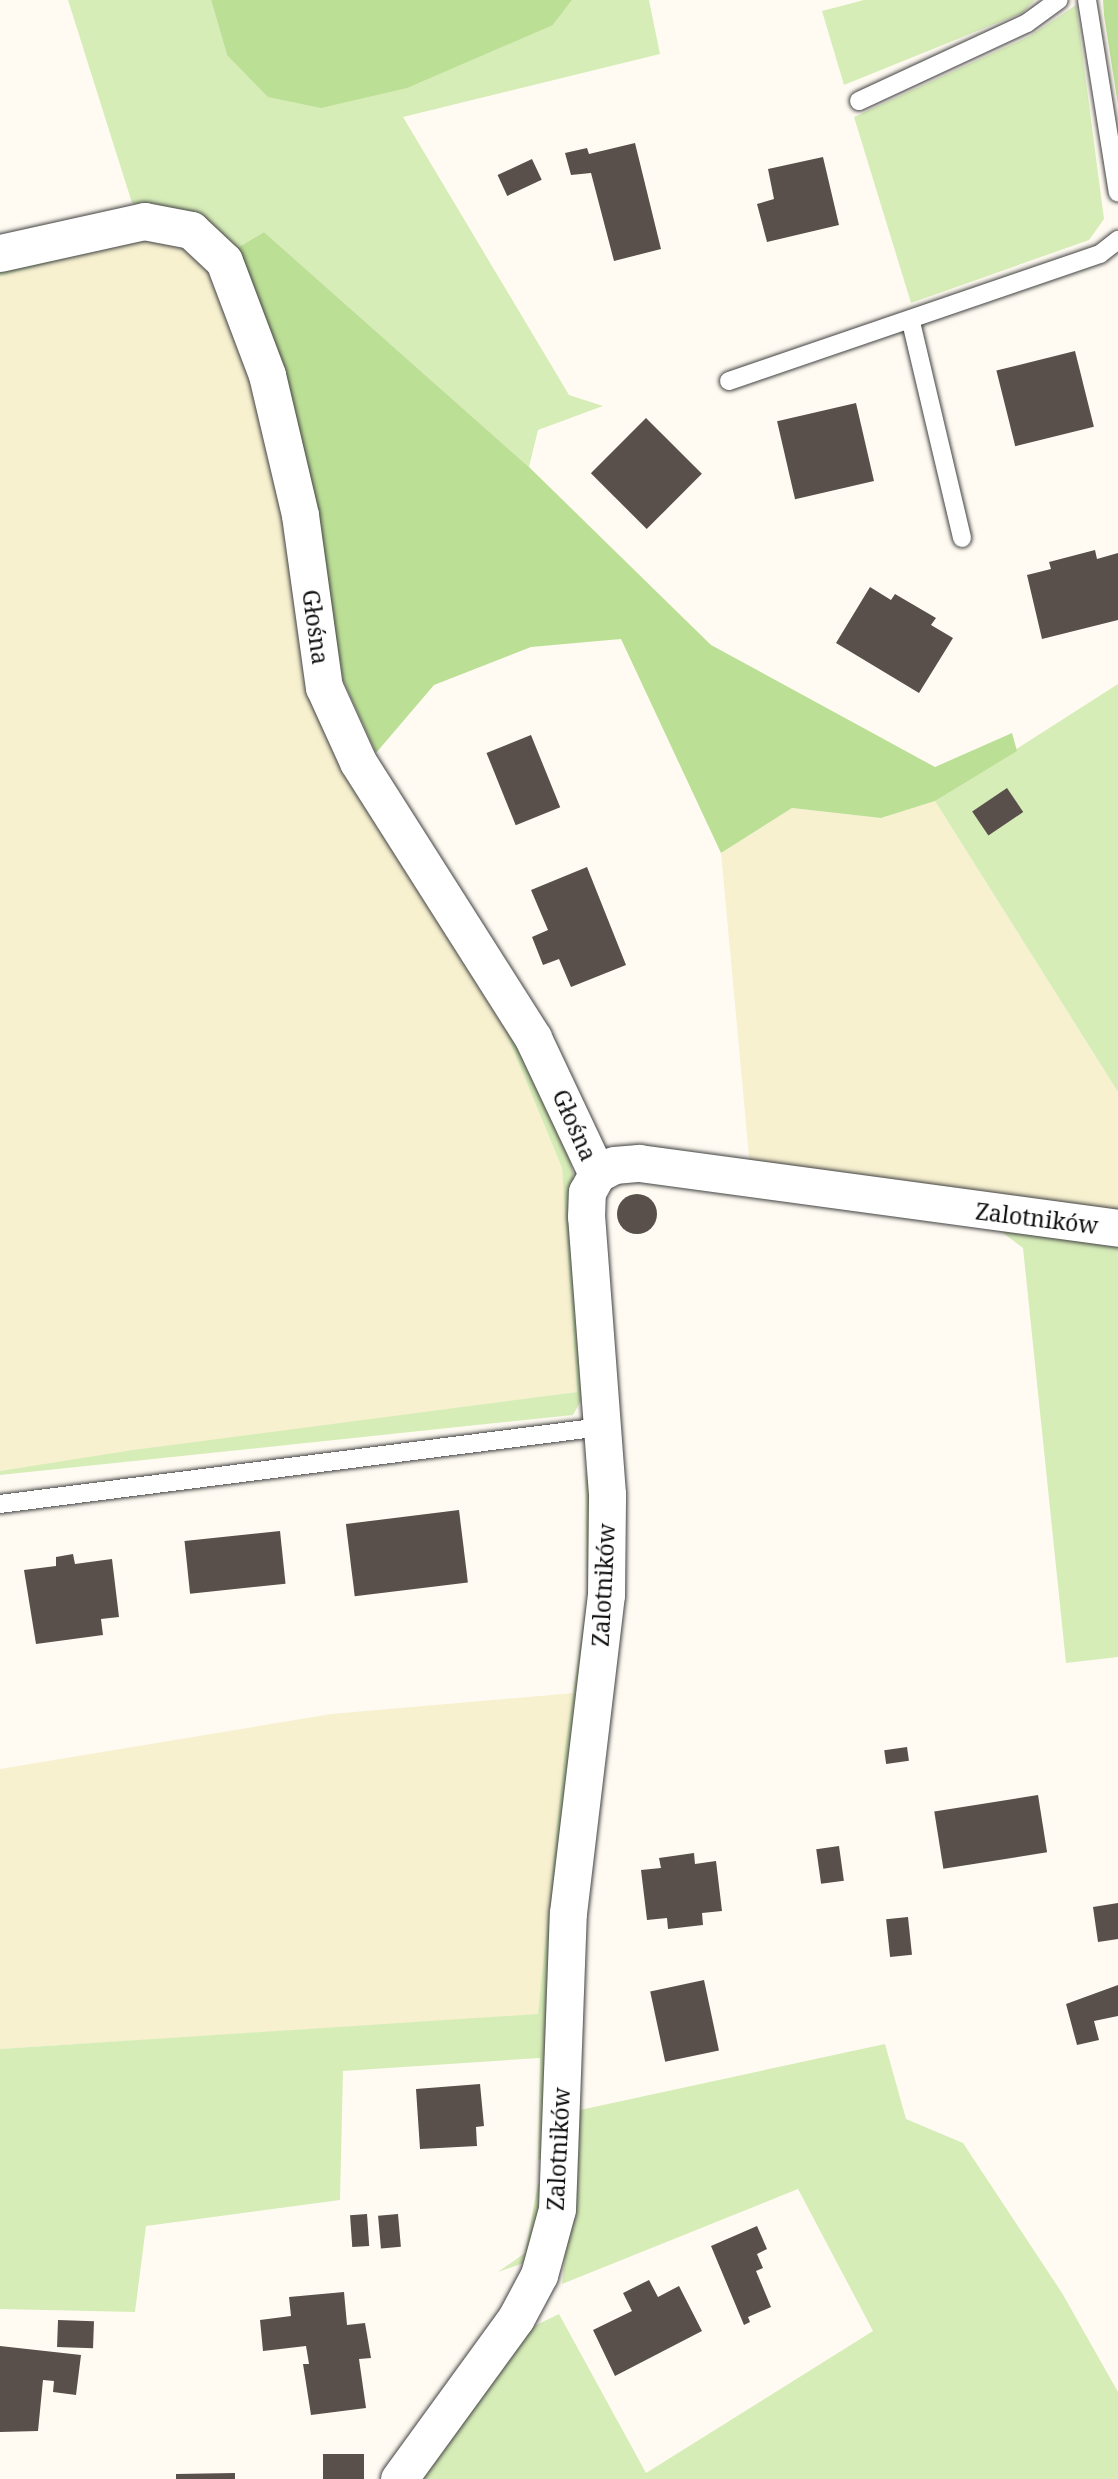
<!DOCTYPE html>
<meta charset="utf-8">
<style>
body{margin:0}
#map{position:relative;width:1118px;height:2479px;overflow:hidden;background:#fffbf2;font-family:"Noto Serif",serif}
div>[style]{position:absolute}
[style*='--x']{left:calc(var(--x)*1px);top:calc(var(--y)*1px);width:calc(var(--w)*1px);rotate:calc(var(--a)*1deg)}
.farmland>*{inset:0;background:#f7f1d0}
.green>*{inset:0;background:#d7edb8}
.forest>*{inset:0;background:#bcdf96}
.building>*{inset:0;background:#594f4b;transform-origin:0 0}
.round{border-radius:50%}
.roads{filter:drop-shadow(0 0 2px #424242) drop-shadow(0 0 2px #424242)}
.lane>*{height:18px;margin:-9px;padding:0 9px;transform-origin:9px;border-radius:9px;background:#fff}
.street>*{height:37px;margin:-18.5px;padding:0 18.5px;transform-origin:18.5px;border-radius:18.5px;background:#fff}
span{translate:-50% -50%;white-space:nowrap;text-align:center;line-height:1.15;-webkit-text-stroke:7px #fff;paint-order:stroke}
.street-label{font-size:23px;color:#0f0f0f}
</style>
<div id="map">
<div class="farmland">
<div style="clip-path:polygon(155px 236px,177px 238px,214px 264px,252px 383px,286px 519px,309px 694px,498px 1013px,562px 1168px,577px 1392px,0 1471px,0 276px)"></div>
<div style="clip-path:polygon(935px 801px,1118px 1092px,1118px 1214px,750px 1167px,721px 853px,792px 808px,881px 818px)"></div>
<div style="clip-path:polygon(574px 1693px,538px 2015px,0 2049px,0 1769px,331px 1714px)"></div>
</div>
<div class="green">
<div style="clip-path:polygon(68px 0,211px 0,227px 55px,553px 25px,572px 0,649px 0,660px 54px,403px 117px,569px 395px,603px 406px,538px 430px,529px 467px,264px 232px,234px 250px,178px 215px,132px 203px)"></div>
<div style="clip-path:polygon(864px 0,1035px 0,1022px 13px,844px 85px,822px 11px)"></div>
<div style="clip-path:polygon(1076px 5px,1104px 219px,1089px 240px,911px 303px,854px 117px,1030px 36px)"></div>
<div style="clip-path:polygon(155px 236px,0 276px,0 263px)"></div>
<div style="clip-path:polygon(1118px 684px,1118px 1092px,935px 801px)"></div>
<div style="clip-path:polygon(498px 1013px,562px 1126px,573px 1173px,587px 1390px,573px 1415px,0 1475px,0 1471px,133px 1450px,577px 1392px,562px 1168px)"></div>
<div style="clip-path:polygon(995px 1227px,1118px 1236px,1118px 1657px,1066px 1663px,1023px 1248px)"></div>
<div style="clip-path:polygon(585px 1471px,592px 1494px,595px 1550px,549px 2156px,538px 2160px,540px 2058px,343px 2071px,340px 2200px,146px 2226px,135px 2312px,0 2309px,0 2049px,538px 2014px,565px 1748px,587px 1598px)"></div>
<div style="clip-path:polygon(885px 2044px,906px 2119px,963px 2143px,1062px 2293px,1118px 2392px,1118px 2479px,418px 2479px,526px 2330px,559px 2314px,646px 2473px,873px 2331px,798px 2189px,562px 2284px,580px 2110px)"></div>
<div style="clip-path:polygon(538px 2184px,544px 2187px,524px 2263px,498px 2272px,525px 2253px)"></div>
</div>
<div class="forest">
<div style="clip-path:polygon(211px 0,572px 0,553px 25px,407px 88px,321px 108px,268px 97px,227px 55px)"></div>
<div style="clip-path:polygon(1103px 0,1118px 0,1118px 105px,1104px 15px)"></div>
<div style="clip-path:polygon(264px 232px,529px 467px,711px 645px,935px 767px,1012px 733px,1017px 751px,935px 801px,881px 818px,792px 808px,721px 853px,621px 639px,531px 647px,434px 685px,376px 753px,343px 680px,315px 512px,234px 250px)"></div>
</div>
<div class="building">
<div style="clip-path:polygon(635px 143px,661px 249px,614px 261px,591px 173px,571px 175px,565px 153px,587px 148px,589px 154px)"></div>
<div style="clip-path:polygon(823px 157px,839px 225px,767px 242px,757px 204px,774px 199px,768px 169px)"></div>
<div style="left:532px;top:159px;width:23px;height:38px;rotate:65deg"></div>
<div style="left:1075px;top:351px;width:78px;height:81px;rotate:76deg"></div>
<div style="left:856px;top:403px;width:80px;height:81px;rotate:77deg"></div>
<div style="left:646px;top:418px;width:79px;height:78px;rotate:45deg"></div>
<div style="clip-path:polygon(1095px 550px,1097px 559px,1118px 553px,1118px 620px,1042px 639px,1027px 575px,1051px 569px,1049px 562px)"></div>
<div style="clip-path:polygon(870px 587px,891px 600px,895px 594px,936px 618px,931px 625px,953px 638px,919px 693px,836px 643px)"></div>
<div style="left:531px;top:735px;width:78px;height:48px;rotate:68deg"></div>
<div style="left:1007px;top:788px;width:29px;height:42px;rotate:56deg"></div>
<div style="clip-path:polygon(587px 867px,626px 965px,571px 987px,559px 959px,543px 965px,532px 937px,548px 930px,531px 890px)"></div>
<div class="round" style="left:617px;top:1194px;width:40px;height:40px"></div>
<div style="left:459px;top:1510px;width:73px;height:114px;rotate:83deg"></div>
<div style="left:280px;top:1531px;width:53px;height:96px;rotate:84deg"></div>
<div style="clip-path:polygon(73px 1554px,75px 1564px,112px 1559px,119px 1617px,101px 1619px,103px 1635px,36px 1644px,24px 1570px,56px 1566px,56px 1557px)"></div>
<div style="left:907px;top:1747px;width:14px;height:23px;rotate:82deg"></div>
<div style="left:1038px;top:1795px;width:58px;height:105px;rotate:81deg"></div>
<div style="left:839px;top:1846px;width:35px;height:23px;rotate:82deg"></div>
<div style="clip-path:polygon(694px 1853px,695px 1864px,716px 1861px,722px 1911px,702px 1913px,703px 1925px,668px 1929px,667px 1918px,647px 1920px,641px 1870px,661px 1868px,659px 1858px)"></div>
<div style="clip-path:polygon(1118px 1903px,1118px 1939px,1098px 1942px,1093px 1907px)"></div>
<div style="left:908px;top:1917px;width:38px;height:22px;rotate:84deg"></div>
<div style="left:704px;top:1980px;width:72px;height:55px;rotate:78deg"></div>
<div style="clip-path:polygon(1118px 1985px,1118px 2016px,1094px 2021px,1099px 2040px,1077px 2045px,1066px 2004px)"></div>
<div style="clip-path:polygon(480px 2084px,484px 2126px,476px 2127px,477px 2146px,420px 2149px,416px 2089px)"></div>
<div style="left:367px;top:2214px;width:32px;height:17px;rotate:86deg"></div>
<div style="left:398px;top:2214px;width:33px;height:20px;rotate:85deg"></div>
<div style="clip-path:polygon(757px 2226px,767px 2249px,757px 2254px,763px 2268px,756px 2271px,771px 2307px,748px 2317px,750px 2322px,744px 2325px,711px 2246px)"></div>
<div style="clip-path:polygon(649px 2280px,658px 2297px,679px 2286px,702px 2331px,615px 2376px,593px 2330px,632px 2311px,623px 2293px)"></div>
<div style="clip-path:polygon(344px 2292px,347px 2325px,365px 2323px,371px 2358px,359px 2359px,366px 2408px,311px 2415px,303px 2364px,309px 2364px,306px 2346px,263px 2351px,260px 2320px,291px 2316px,289px 2297px)"></div>
<div style="left:58px;top:2320px;width:36px;height:27px;rotate:2deg"></div>
<div style="clip-path:polygon(0 2346px,81px 2355px,76px 2395px,53px 2392px,54px 2381px,43px 2380px,38px 2431px,0 2432px)"></div>
<div style="left:323px;top:2454px;width:41px;height:25px"></div>
<div style="clip-path:polygon(235px 2473px,235px 2479px,176px 2479px,176px 2474px)"></div>
</div>
<div class="roads">
<div class="lane">
<div style="--x:1087;--y:0;--w:195;--a:80.9"></div>
<div style="--x:859;--y:101;--w:185;--a:-24.9"></div>
<div style="--x:1027;--y:23;--w:39;--a:-36"></div>
<div style="--x:911;--y:322;--w:222;--a:76.7"></div>
<div style="--x:729;--y:381;--w:392;--a:-18.9"></div>
<div style="--x:1100;--y:254;--w:23;--a:-38"></div>
<div style="--x:0;--y:1504;--w:606;--a:-7.3"></div>
</div>
<div class="street">
<div style="--x:0;--y:253;--w:148;--a:-12.5"></div>
<div style="--x:144;--y:221;--w:48;--a:10.8"></div>
<div style="--x:191;--y:230;--w:45;--a:43.2"></div>
<div style="--x:224;--y:261;--w:122;--a:69.3"></div>
<div style="--x:267;--y:375;--w:144;--a:76.7"></div>
<div style="--x:300;--y:515;--w:174;--a:82.1"></div>
<div style="--x:324;--y:687;--w:82;--a:65.6"></div>
<div style="--x:358;--y:762;--w:327;--a:57.6"></div>
<div style="--x:533;--y:1038;--w:150;--a:64.8"></div>
<div style="--x:399;--y:2479;--w:199;--a:-54"></div>
<div style="--x:516;--y:2318;--w:49;--a:-61.9"></div>
<div style="--x:539;--y:2275;--w:68;--a:-74.7"></div>
<div style="--x:557;--y:2209;--w:296;--a:-87.9"></div>
<div style="--x:568;--y:1913;--w:320;--a:-83.2"></div>
<div style="--x:606;--y:1595;--w:101;--a:-89.4"></div>
<div style="--x:607;--y:1494;--w:278;--a:-94.3"></div>
<div style="--x:586;--y:1217;--w:25;--a:-88"></div>
<div style="--x:587;--y:1192;--w:21;--a:-61"></div>
<div style="--x:597;--y:1174;--w:19;--a:-28"></div>
<div style="--x:614;--y:1165;--w:25;--a:-5"></div>
<div style="--x:639;--y:1163;--w:483;--a:7.7"></div>
</div>
</div>
<div class="street-label">
<span style="left:316px;top:627px;rotate:82deg">Głośna</span>
<span style="left:575px;top:1125px;rotate:66deg">Głośna</span>
<span style="left:1037px;top:1218px;rotate:7deg">Zalotników</span>
<span style="left:603px;top:1585px;rotate:-87deg">Zalotników</span>
<span style="left:558px;top:2149px;rotate:-87deg">Zalotników</span>
</div>
</div>
